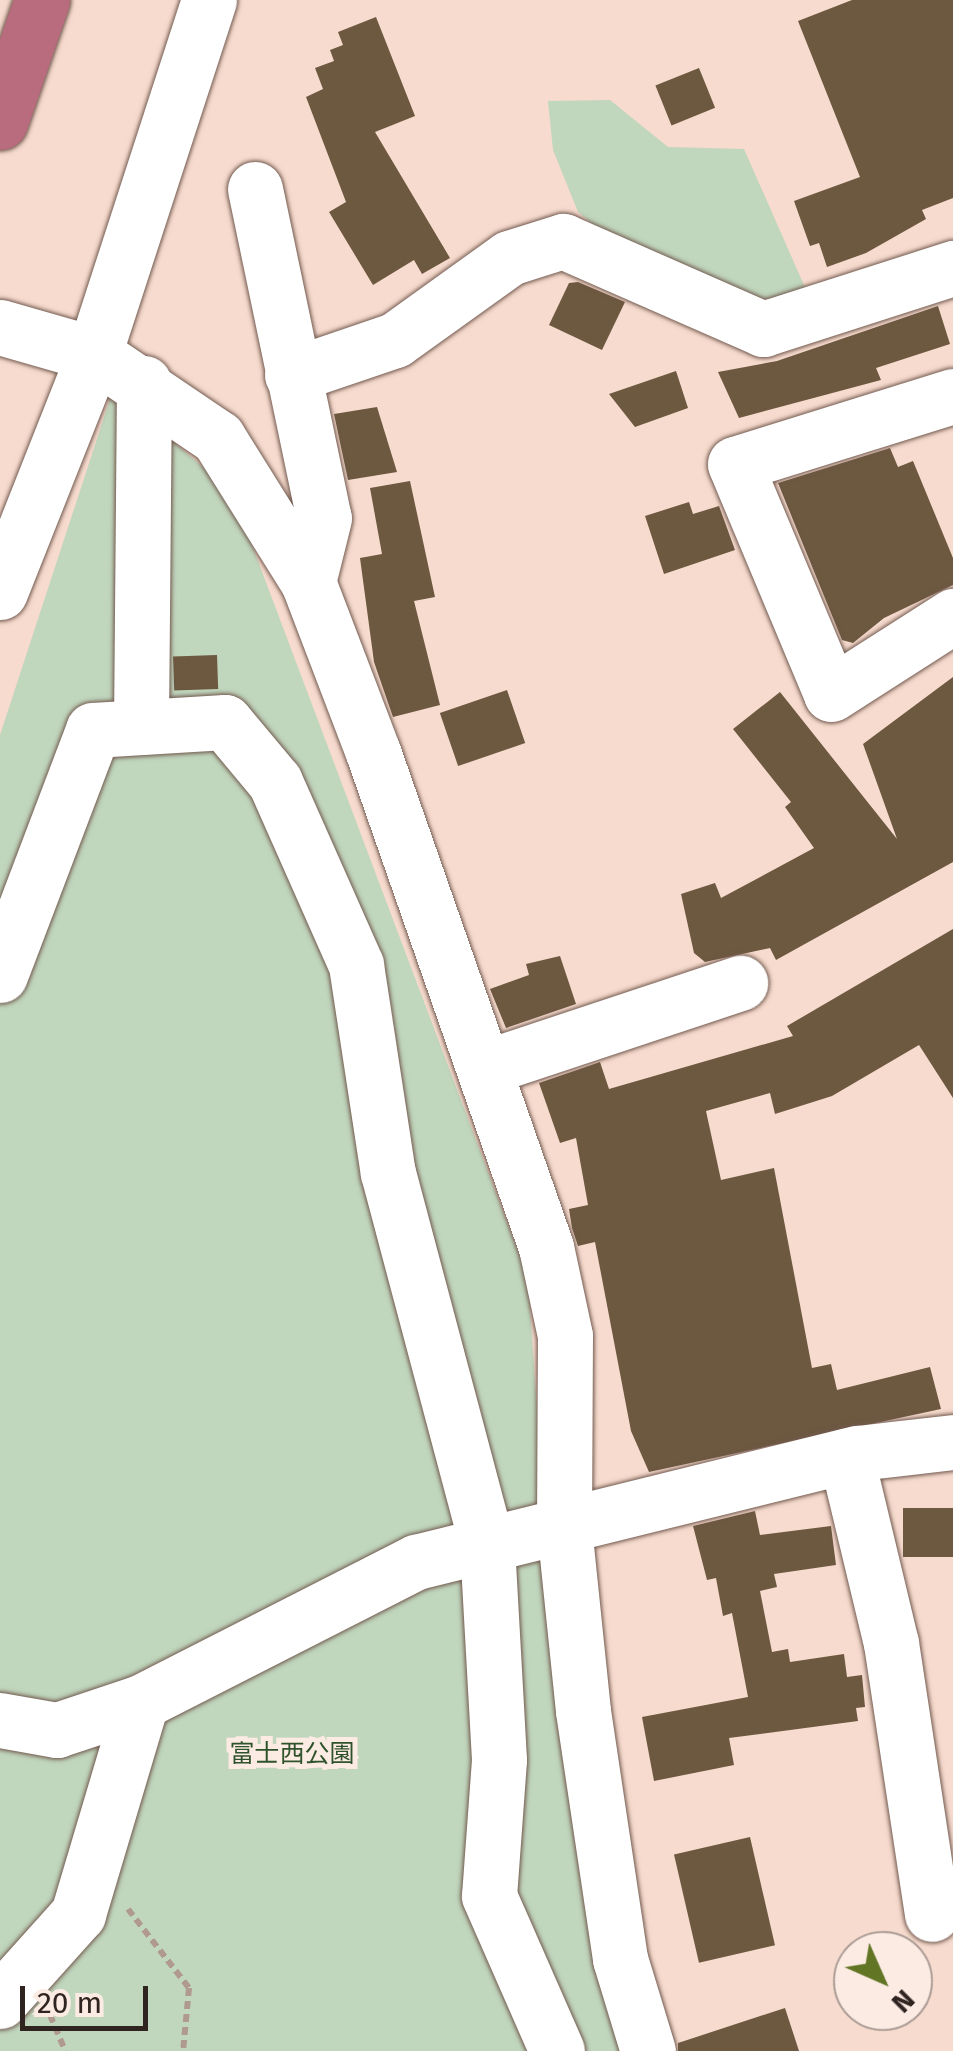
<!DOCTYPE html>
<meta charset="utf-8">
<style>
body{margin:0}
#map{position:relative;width:953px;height:2051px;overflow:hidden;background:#f7dbce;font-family:"Fira Sans","Noto Sans JP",sans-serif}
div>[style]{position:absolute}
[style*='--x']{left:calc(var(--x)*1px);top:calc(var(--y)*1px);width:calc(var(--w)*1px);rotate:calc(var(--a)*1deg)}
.green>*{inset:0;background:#c0d6bd}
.building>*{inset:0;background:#6d5840;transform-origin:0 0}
.path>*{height:6px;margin-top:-3px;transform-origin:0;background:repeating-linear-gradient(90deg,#b09a90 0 8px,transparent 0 13px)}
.roads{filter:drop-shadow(0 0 2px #725a4f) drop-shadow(0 0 2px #725a4f)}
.minor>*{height:55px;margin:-27.5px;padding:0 27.5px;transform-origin:27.5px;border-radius:27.5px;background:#fff}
.highway>*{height:55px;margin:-27.5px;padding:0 27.5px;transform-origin:27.5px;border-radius:27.5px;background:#b96c7d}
span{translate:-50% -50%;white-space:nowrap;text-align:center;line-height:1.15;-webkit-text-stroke:10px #fcebe3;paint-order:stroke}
.park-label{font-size:25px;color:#2e522b}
.north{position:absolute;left:833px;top:1931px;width:100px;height:100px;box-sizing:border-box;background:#fcebe3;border:2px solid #aa9b95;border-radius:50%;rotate:135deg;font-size:28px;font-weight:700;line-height:40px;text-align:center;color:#2f2420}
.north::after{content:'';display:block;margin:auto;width:35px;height:45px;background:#617525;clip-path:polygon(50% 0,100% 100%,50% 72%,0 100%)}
.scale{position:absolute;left:20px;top:1986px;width:128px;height:45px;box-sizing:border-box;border:5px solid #2f2420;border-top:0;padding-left:12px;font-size:30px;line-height:35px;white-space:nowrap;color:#2f2420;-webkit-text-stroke:8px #fcebe3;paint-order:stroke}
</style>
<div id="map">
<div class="green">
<div style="clip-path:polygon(610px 100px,668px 147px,744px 149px,807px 292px,764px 304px,634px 257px,578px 212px,553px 150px,548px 101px)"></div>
<div style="clip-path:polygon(113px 390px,232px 492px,528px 1278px,544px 1513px,645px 2051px,0 2051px,0 735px)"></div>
</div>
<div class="building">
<div style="clip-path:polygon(852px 0,953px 0,953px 198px,922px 210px,926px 219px,866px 253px,827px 267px,819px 243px,810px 246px,794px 201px,860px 177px,798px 21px)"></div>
<div style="clip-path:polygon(376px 17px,415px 116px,375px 132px,450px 258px,422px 274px,414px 260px,373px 285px,329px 212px,346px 202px,306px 97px,323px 89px,315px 68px,334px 61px,330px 50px,343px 45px,338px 32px)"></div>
<div style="left:699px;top:68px;width:43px;height:47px;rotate:68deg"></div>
<div style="clip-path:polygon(578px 282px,625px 302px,602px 350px,549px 325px,569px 283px)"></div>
<div style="clip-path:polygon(938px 306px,950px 344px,876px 368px,881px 380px,739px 418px,718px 372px,777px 361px)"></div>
<div style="clip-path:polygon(676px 371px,688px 408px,635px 427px,609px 394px)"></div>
<div style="clip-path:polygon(377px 407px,397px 472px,348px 480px,334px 414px)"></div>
<div style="clip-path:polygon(890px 448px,898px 467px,913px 461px,953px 558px,953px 585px,884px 618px,853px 643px,842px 640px,778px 483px)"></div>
<div style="clip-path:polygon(410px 481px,435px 597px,414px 601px,440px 705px,393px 717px,374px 662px,360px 558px,382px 554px,370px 488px)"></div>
<div style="clip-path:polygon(689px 502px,693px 514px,719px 506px,735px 550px,664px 574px,645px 516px)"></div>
<div style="left:217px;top:655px;width:34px;height:44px;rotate:88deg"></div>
<div style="clip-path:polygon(953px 677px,953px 862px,776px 960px,770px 948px,705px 962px,694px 953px,681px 894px,715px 883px,721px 898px,814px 848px,785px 807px,791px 802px,733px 729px,780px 692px,897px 839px,863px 744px)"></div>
<div style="left:507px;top:690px;width:56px;height:71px;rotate:71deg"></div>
<div style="clip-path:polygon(953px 929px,953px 1098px,919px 1045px,832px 1096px,775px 1114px,770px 1093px,706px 1111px,721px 1180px,774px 1168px,812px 1368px,831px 1364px,837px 1390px,930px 1367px,941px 1409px,649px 1472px,631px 1431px,595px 1242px,578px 1246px,572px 1228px,569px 1209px,588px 1205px,576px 1138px,560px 1143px,539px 1083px,600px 1062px,609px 1089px,793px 1036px,787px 1026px)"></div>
<div style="clip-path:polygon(560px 956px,576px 1004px,506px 1028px,490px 989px,529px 975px,526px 964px)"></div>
<div style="left:953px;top:1508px;width:49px;height:50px;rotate:90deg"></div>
<div style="clip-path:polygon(755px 1511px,760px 1535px,831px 1526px,836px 1565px,774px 1574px,777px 1587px,760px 1591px,772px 1652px,788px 1649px,790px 1662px,844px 1654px,847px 1677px,862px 1675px,865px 1707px,856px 1708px,858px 1721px,729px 1738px,734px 1765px,654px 1781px,642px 1717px,748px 1697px,732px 1613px,723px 1616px,716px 1578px,707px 1580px,693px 1526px)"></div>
<div style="left:750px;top:1837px;width:111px;height:78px;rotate:77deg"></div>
<div style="clip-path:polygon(785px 2008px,799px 2051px,678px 2051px,678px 2043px)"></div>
</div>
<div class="path">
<div style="--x:128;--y:1909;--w:100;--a:52.3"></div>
<div style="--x:189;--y:1988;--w:63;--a:95.4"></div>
<div style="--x:50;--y:2015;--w:39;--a:67"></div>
</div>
<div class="roads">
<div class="minor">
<div style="--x:255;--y:189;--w:336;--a:78.2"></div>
<div style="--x:324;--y:518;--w:66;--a:104"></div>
<div style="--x:0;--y:327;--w:98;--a:16"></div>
<div style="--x:94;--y:354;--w:150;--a:34.1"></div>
<div style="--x:218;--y:438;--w:170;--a:58"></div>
<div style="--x:308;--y:582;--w:182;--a:69.1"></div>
<div style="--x:373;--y:752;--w:524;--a:70.74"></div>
<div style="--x:546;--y:1247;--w:91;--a:77.9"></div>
<div style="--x:565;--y:1336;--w:191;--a:90.3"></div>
<div style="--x:564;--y:1527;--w:185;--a:84.1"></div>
<div style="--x:583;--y:1711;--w:251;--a:81.5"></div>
<div style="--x:620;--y:1959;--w:96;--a:73.1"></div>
<div style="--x:292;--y:375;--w:109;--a:-18.8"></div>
<div style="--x:395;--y:340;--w:140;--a:-35.7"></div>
<div style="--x:509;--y:258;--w:57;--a:-17.5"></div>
<div style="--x:563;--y:241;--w:219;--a:23.7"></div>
<div style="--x:763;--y:329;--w:200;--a:-17.8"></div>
<div style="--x:953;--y:396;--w:228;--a:162.7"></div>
<div style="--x:735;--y:464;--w:249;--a:67.3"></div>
<div style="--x:831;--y:694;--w:145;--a:-32.6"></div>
<div style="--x:0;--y:592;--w:256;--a:-68.4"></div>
<div style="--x:94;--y:354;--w:372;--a:-72"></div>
<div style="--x:141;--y:727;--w:344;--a:-89.5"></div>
<div style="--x:0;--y:975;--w:262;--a:-69.2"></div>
<div style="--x:93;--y:730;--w:132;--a:-3.5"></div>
<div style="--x:225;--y:722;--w:78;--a:50.2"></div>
<div style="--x:275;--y:782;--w:200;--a:66.1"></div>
<div style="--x:356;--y:965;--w:210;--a:81.3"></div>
<div style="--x:388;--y:1173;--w:385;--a:75.1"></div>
<div style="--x:487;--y:1545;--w:215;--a:86.8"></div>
<div style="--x:499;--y:1760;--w:136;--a:94.2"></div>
<div style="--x:489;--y:1896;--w:169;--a:66.3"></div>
<div style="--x:487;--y:1067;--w:267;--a:-18.4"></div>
<div style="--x:846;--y:1456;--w:192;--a:76.5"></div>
<div style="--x:891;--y:1643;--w:274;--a:81.4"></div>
<div style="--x:0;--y:1720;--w:58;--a:10"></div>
<div style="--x:57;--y:1730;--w:89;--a:-18.4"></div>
<div style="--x:0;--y:2001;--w:117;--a:-48.1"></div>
<div style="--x:78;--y:1914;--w:221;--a:-73.4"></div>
<div style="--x:141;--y:1702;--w:309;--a:-27"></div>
<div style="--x:416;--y:1562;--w:455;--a:-13.9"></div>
<div style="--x:858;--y:1453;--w:96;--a:-6.6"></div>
</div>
<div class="highway">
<div style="--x:0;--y:122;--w:129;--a:-71"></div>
</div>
</div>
<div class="park-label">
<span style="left:292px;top:1754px">富士西公園</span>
</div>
<div class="north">N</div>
<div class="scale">20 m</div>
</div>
